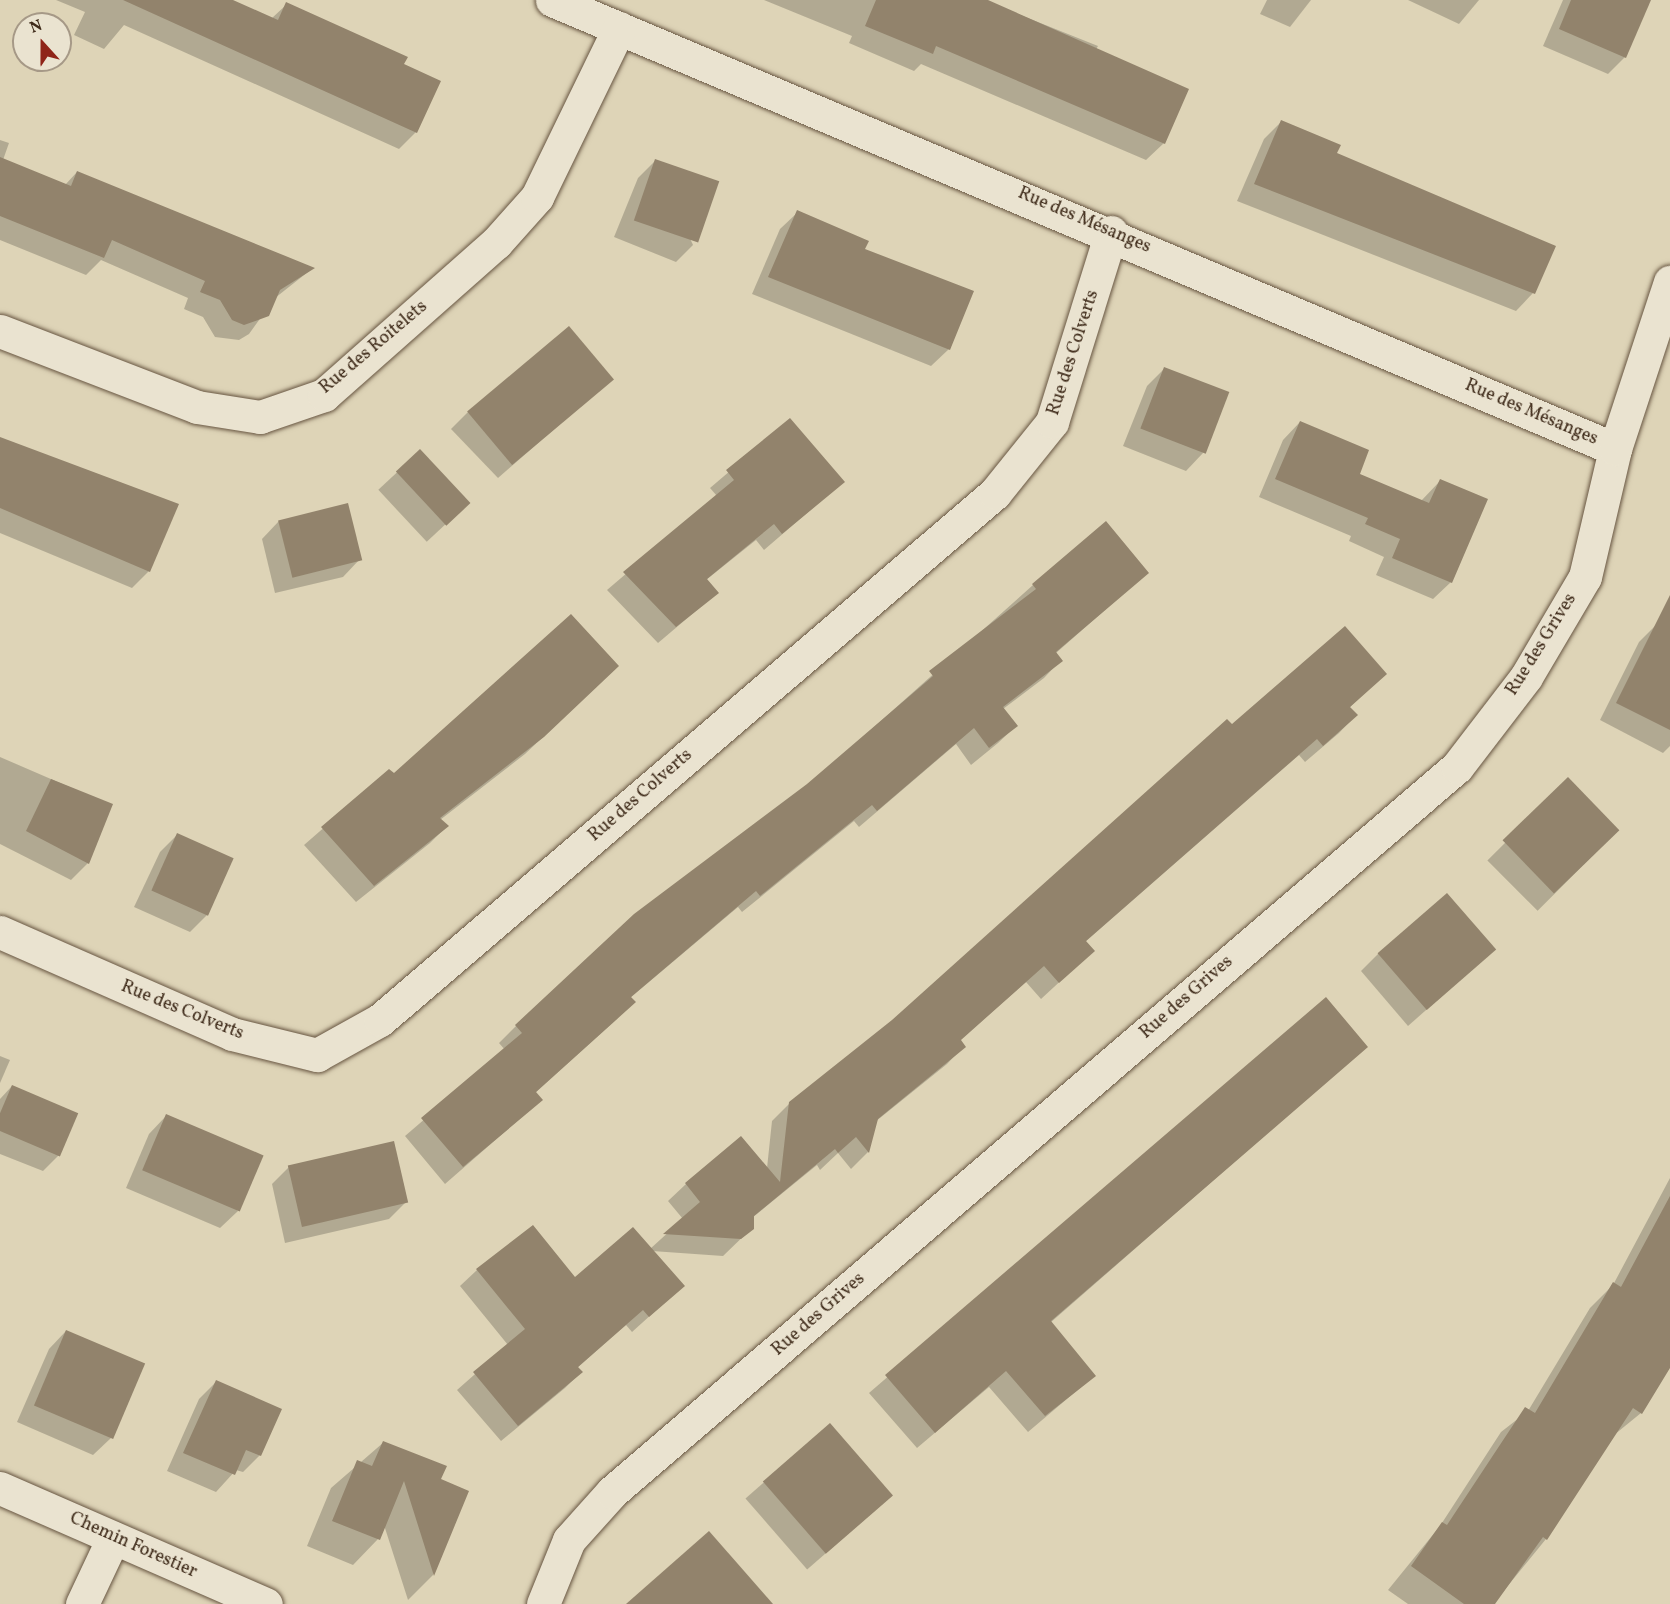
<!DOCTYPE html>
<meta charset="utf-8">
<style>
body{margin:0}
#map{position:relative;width:1670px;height:1604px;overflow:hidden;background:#ded4b7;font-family:Vollkorn,serif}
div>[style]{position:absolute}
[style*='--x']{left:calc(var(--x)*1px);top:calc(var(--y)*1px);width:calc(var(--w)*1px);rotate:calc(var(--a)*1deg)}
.shadow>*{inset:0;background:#0003;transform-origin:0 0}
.building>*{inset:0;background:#92836c;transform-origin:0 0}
.roads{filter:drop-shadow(0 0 2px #675541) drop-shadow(0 0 2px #675541)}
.street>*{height:33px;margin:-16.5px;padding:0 16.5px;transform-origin:16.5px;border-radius:16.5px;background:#eae3d0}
span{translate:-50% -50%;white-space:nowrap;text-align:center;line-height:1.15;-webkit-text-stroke:4.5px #eae3d0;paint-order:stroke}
.street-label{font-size:18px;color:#3f2b1a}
.north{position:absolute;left:12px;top:12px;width:60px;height:60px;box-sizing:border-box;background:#eae3d0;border:2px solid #a69987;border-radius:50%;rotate:339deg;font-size:16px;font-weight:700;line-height:24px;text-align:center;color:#3f2b1a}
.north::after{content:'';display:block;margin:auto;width:21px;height:27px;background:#8f2418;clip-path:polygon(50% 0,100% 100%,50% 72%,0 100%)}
</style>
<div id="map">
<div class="shadow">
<div style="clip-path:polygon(56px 0,230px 0,271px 19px,287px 4px,402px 65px,416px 132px,399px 149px,124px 25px,104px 49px,74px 35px,85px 12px)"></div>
<div style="clip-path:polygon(764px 0,961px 0,1008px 10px,1098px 46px,1095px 51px,1164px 143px,1146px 160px,921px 64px,914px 71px,849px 43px,852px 36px)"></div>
<div style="clip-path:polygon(1267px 0,1311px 0,1290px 27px,1260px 14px)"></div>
<div style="clip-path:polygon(1408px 0,1479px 0,1459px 24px)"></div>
<div style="clip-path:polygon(1563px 0,1649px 0,1625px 57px,1608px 74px,1543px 46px)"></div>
<div style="clip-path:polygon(1281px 122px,1335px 154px,1533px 293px,1516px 311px,1237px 201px,1264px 139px)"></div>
<div style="clip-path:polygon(0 140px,9px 143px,3px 160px,65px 185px,77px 172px,313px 268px,275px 298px,249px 334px,239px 340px,215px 337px,203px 317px,184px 309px,188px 298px,101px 260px,86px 275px,0 240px)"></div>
<div style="clip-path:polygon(655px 161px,693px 245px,676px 262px,614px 237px,638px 178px)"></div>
<div style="clip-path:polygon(798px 212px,863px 250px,949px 349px,931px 366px,752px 294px,780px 229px)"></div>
<div style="clip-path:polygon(1164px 369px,1203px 453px,1186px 471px,1123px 446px,1147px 386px)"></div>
<div style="clip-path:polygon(612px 379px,498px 478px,451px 429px,468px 412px)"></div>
<div style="clip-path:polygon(790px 420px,843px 482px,764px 550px,756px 540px,706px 580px,717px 593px,658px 643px,607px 590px,717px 496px,710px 488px)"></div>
<div style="clip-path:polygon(1300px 422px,1358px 474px,1421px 501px,1440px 481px,1451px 582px,1433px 599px,1376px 575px,1384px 557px,1349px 541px,1351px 536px,1259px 497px,1283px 440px)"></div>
<div style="clip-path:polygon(0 439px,149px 571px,132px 588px,0 533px)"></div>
<div style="left:420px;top:451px;width:71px;height:57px;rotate:47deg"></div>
<div style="clip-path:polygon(279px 521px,360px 559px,343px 577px,275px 593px,262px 539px)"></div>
<div style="clip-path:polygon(1147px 573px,1056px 653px,1061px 660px,1044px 678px,1003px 709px,1016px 726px,998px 743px,971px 765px,956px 744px,859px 827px,854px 821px,742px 912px,738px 907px,630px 998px,617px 1019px,535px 1093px,541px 1100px,445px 1184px,405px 1136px,505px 1050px,499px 1043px,516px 1026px,808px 786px,1033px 585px)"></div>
<div style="clip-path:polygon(1656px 625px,1670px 632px,1670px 746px,1663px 753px,1600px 720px,1639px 642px)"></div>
<div style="clip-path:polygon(1385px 674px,1349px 708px,1356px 715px,1339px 733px,1305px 762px,1299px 755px,1085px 942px,1093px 951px,1041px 999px,1026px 982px,959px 1041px,964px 1046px,947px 1064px,875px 1122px,868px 1152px,851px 1169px,838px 1153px,820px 1170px,817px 1165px,752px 1218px,752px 1228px,723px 1256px,652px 1251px,683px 1286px,632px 1332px,626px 1325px,577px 1368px,581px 1372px,565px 1388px,501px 1441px,457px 1390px,508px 1345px,460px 1286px,477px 1270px,533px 1227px,575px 1280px,650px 1249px,683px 1219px,668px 1201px,686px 1184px,741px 1138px,767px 1168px,772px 1121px,790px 1103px,893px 1022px,1232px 726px)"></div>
<div style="clip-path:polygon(600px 683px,525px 754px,440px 820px,447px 826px,430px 843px,356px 902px,304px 845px,389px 771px,394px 776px)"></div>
<div style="clip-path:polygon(0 757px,111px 805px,88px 863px,71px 880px,0 844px)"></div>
<div style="left:1568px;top:780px;width:71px;height:114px;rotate:45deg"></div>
<div style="clip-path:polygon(178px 834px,207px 915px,190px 932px,134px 907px,160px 852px)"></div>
<div style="clip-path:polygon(1494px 950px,1408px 1026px,1361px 971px,1378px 954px)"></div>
<div style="clip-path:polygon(1325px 999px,1366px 1047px,1050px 1323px,1094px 1376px,1028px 1432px,989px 1387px,917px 1448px,869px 1393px)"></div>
<div style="clip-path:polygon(0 1056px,10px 1060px,0 1083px)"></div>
<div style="clip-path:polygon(12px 1086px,61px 1153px,43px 1171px,0 1154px,0 1099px)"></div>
<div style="clip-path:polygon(166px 1116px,238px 1211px,220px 1228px,126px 1188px,149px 1134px)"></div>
<div style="clip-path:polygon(289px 1167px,406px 1202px,389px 1219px,285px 1243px,272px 1184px)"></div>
<div style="clip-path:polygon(1670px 1178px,1670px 1365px,1641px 1413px,1614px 1435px,1546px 1539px,1493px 1604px,1408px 1604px,1388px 1590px,1440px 1526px,1501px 1432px,1528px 1411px,1590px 1308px,1613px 1285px)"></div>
<div style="clip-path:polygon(66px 1331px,111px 1438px,93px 1455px,17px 1422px,49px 1349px)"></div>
<div style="clip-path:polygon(216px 1382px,260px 1455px,243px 1472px,236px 1470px,216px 1492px,167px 1471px,199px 1399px)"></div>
<div style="left:830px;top:1425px;width:94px;height:112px;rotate:49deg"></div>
<div style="clip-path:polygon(384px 1442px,439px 1480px,467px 1492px,433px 1575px,408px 1600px,384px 1525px,378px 1539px,353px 1565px,307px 1546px,331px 1488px)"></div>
</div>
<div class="building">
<div style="clip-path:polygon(123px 0,233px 0,278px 20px,286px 2px,408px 57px,404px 64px,441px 81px,417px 133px)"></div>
<div style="clip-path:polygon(876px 0,988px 0,1189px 89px,1165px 144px,936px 46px,933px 54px,865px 26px)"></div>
<div style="clip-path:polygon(1571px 0,1651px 0,1626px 58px,1559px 29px)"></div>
<div style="clip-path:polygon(1281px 120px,1341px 145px,1337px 153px,1556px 246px,1535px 294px,1254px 184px)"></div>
<div style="clip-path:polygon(0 157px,71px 186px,77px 171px,315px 268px,280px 290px,269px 316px,244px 325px,232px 320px,220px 300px,200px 292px,205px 281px,112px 240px,104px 258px,0 216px)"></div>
<div style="left:655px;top:159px;width:68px;height:65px;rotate:19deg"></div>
<div style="clip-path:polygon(797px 210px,869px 241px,865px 249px,974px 291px,950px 350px,768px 277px)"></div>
<div style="left:569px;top:326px;width:70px;height:133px;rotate:50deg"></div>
<div style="left:1164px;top:367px;width:70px;height:66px;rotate:21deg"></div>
<div style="clip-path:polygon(790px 418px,845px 482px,782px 534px,774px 524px,707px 579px,719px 593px,676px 627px,623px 572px,734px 480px,726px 470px)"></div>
<div style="clip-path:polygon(1300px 421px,1369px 450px,1360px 474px,1429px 503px,1440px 479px,1488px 499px,1452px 583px,1392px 558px,1400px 539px,1365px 524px,1368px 518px,1275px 479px)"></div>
<div style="clip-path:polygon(0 437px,179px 504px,150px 572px,0 508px)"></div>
<div style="left:420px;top:449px;width:74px;height:33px;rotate:47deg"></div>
<div style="left:348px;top:503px;width:59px;height:72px;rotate:76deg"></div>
<div style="clip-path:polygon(1106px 521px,1149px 573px,1056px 652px,1063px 661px,1003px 707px,1018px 726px,989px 748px,974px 728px,877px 811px,872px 805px,760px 896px,756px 891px,631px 997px,636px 1002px,536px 1092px,543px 1100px,463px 1167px,421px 1118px,522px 1033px,515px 1025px,634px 914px,807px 784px,933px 676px,929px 671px,1036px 589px,1032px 584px)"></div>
<div style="clip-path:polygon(1670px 595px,1670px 730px,1616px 703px)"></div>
<div style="clip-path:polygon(571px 614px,619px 666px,544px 737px,440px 818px,449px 826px,374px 886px,321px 827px,389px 769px,394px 773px)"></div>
<div style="clip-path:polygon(1345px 626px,1387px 674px,1350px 707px,1358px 715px,1323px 746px,1317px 739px,1086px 941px,1095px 951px,1059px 983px,1044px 966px,961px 1040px,966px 1047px,878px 1119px,869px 1153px,856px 1137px,838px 1153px,835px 1149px,754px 1216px,754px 1229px,741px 1239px,663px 1234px,700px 1202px,685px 1183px,741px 1136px,780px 1182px,789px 1102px,892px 1020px,1227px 719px,1232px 724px)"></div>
<div style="left:1568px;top:777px;width:74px;height:91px;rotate:46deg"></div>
<div style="clip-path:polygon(51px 779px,113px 804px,89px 864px,26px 831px)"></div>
<div style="left:177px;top:833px;width:62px;height:63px;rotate:24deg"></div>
<div style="left:1447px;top:893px;width:75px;height:92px;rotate:49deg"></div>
<div style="clip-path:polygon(1326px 997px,1368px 1047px,1051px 1321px,1096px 1376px,1045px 1416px,1006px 1371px,935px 1433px,885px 1375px)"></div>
<div style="left:12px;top:1085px;width:72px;height:47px;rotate:23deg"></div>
<div style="left:166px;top:1114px;width:106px;height:61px;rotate:23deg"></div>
<div style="left:394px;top:1141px;width:63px;height:109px;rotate:77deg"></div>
<div style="clip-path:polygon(1670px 1196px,1670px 1368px,1642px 1414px,1633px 1408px,1547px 1540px,1543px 1537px,1495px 1604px,1464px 1604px,1411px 1566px,1442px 1522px,1447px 1525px,1525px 1407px,1535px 1413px,1613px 1282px,1621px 1287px)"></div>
<div style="clip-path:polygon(533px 1225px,575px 1277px,633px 1227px,685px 1286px,649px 1317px,643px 1310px,578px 1367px,583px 1372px,518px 1426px,473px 1372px,525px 1329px,476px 1269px)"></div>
<div style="left:66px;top:1330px;width:86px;height:82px;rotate:23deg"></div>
<div style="clip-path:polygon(216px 1380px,282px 1409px,261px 1456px,246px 1450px,235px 1475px,183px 1453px)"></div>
<div style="left:830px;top:1423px;width:96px;height:89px;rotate:49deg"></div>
<div style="clip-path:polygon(383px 1441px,447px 1466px,441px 1479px,469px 1491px,434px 1576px,404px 1481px,380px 1540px,332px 1521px,357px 1460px,372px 1466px)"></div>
<div style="clip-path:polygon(709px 1531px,773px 1604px,626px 1604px)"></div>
</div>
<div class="roads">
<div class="street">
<div style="--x:552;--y:0;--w:1154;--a:22.9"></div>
<div style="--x:0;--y:331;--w:211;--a:21.1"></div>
<div style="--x:197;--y:407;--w:64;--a:9"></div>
<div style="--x:260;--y:417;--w:68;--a:-19"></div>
<div style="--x:324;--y:395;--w:230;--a:-41.5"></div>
<div style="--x:496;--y:243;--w:62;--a:-48.3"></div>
<div style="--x:537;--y:197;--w:188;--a:-64.1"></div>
<div style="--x:0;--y:932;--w:253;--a:23.7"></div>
<div style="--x:232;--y:1034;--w:88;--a:13.9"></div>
<div style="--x:317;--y:1055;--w:72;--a:-29.1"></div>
<div style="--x:380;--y:1020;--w:810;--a:-40.59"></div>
<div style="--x:995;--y:493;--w:91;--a:-51.2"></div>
<div style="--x:1052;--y:422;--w:199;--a:-72.7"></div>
<div style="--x:0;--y:1488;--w:290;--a:23.6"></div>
<div style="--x:82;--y:1604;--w:73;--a:-64.8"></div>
<div style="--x:543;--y:1604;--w:69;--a:-67.9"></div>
<div style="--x:569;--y:1540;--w:64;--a:-48.1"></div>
<div style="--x:612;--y:1492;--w:1113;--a:-40.63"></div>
<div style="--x:1457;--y:767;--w:113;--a:-52.5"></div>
<div style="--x:1526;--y:677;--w:116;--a:-59.5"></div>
<div style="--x:1585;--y:577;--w:131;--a:-76.8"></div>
<div style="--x:1615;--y:449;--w:176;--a:-71.8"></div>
</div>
</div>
<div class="street-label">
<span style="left:1084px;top:221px;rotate:23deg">Rue des Mésanges</span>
<span style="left:374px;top:348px;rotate:-40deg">Rue des Roitelets</span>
<span style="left:1074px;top:353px;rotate:-72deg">Rue des Colverts</span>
<span style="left:1531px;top:413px;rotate:23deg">Rue des Mésanges</span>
<span style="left:1542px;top:645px;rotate:-58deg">Rue des Grives</span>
<span style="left:641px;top:796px;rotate:-41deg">Rue des Colverts</span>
<span style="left:1187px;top:998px;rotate:-41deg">Rue des Grives</span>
<span style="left:182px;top:1011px;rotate:22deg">Rue des Colverts</span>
<span style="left:819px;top:1315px;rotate:-41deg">Rue des Grives</span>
<span style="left:133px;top:1546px;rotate:24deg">Chemin Forestier</span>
</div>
<div class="north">N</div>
</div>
